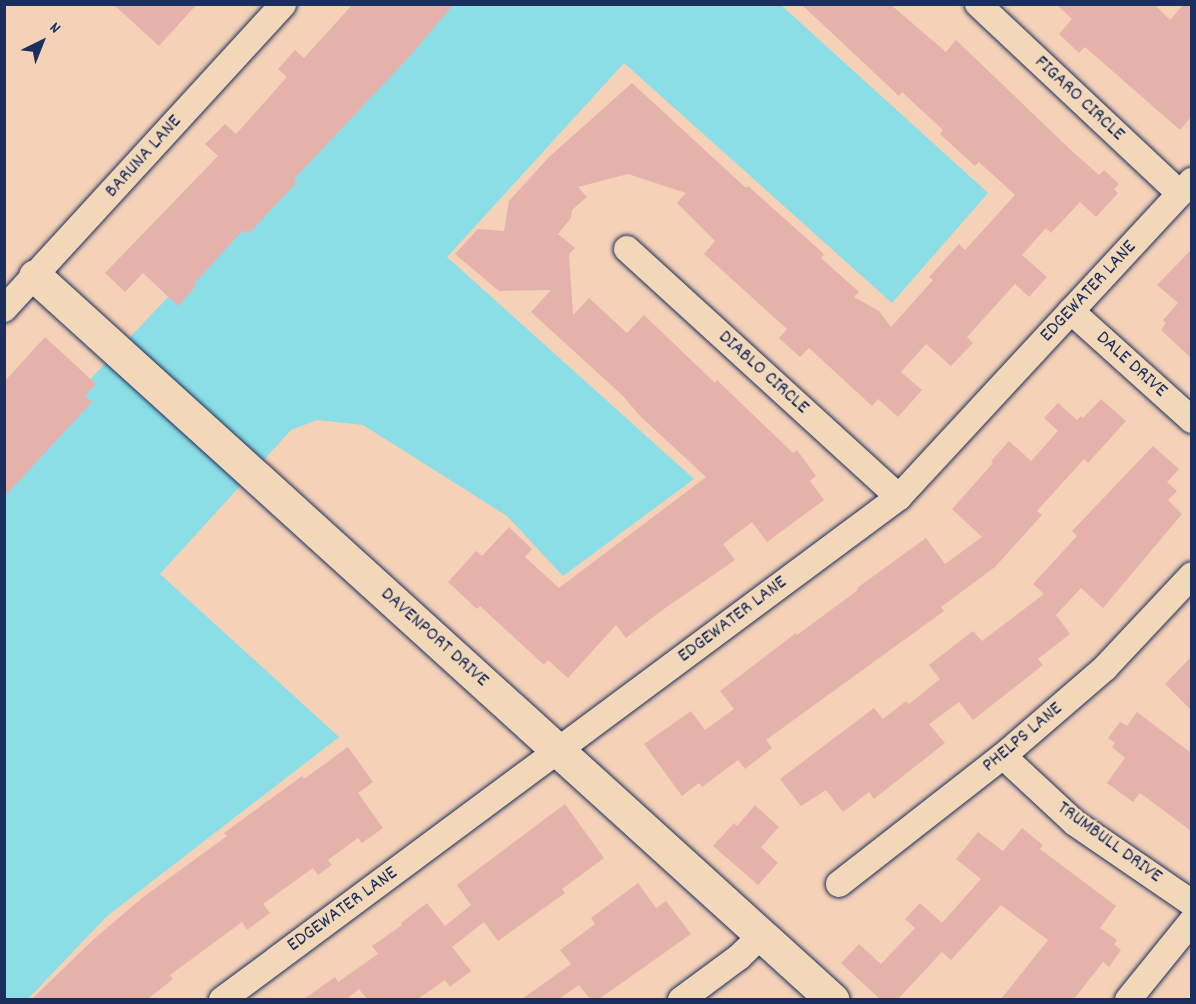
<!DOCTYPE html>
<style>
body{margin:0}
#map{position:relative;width:1196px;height:1004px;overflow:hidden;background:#f5d1b8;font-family:Dekko,sans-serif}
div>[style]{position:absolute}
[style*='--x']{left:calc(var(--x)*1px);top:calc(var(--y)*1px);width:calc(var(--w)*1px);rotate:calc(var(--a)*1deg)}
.water>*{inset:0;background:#8cdee6}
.building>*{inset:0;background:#e5b2ab}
.roads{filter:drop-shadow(0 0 2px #1b2f5e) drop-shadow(0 0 2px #1b2f5e)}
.street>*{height:26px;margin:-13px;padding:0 13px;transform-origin:13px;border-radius:13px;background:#f2d8b9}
.secondary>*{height:33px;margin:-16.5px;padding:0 16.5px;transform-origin:16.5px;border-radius:16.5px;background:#f2d8b9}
span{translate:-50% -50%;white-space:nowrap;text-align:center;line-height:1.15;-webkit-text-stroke:5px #f2d8b9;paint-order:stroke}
.street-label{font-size:20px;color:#1b2f5e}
.frame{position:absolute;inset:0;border:6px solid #1b2f5e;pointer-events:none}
.north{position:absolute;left:12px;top:12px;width:60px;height:60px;-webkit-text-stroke:4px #f2d8b9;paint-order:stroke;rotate:43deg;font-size:16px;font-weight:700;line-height:24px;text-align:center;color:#1b2f5e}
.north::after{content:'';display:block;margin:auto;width:21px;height:27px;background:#1b2f5e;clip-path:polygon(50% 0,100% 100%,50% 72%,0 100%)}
</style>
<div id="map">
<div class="water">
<div style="clip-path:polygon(445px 5px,781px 5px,988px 193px,892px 303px,624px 63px,447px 257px,694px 479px,563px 576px,507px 516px,363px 425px,317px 420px,291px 430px,160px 574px,339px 737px,106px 917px,27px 1000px,4px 999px,4px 470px)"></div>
</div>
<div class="building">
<div style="clip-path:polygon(113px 4px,197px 4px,159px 46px)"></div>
<div style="clip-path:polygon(353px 4px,454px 4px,409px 57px,294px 179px,297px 182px,248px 234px,243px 230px,194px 284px,196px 286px,178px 306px,143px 273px,125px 292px,105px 273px,218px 156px,205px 144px,225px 124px,236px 134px,287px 77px,278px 69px,295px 50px,304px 58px)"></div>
<div style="clip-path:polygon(801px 4px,890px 4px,946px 52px,956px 40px,1073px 152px,1099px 175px,1104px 170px,1119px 184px,1114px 189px,1118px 193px,1096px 217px,1080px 202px,1051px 233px,1046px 228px,1022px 255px,1047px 277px,1029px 297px,1015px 284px,967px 337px,973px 343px,951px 366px,926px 344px,901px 372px,922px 390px,898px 417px,878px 399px,872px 406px,809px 348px,800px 357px,779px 338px,787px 329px,704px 254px,715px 241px,677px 203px,686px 193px,628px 174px,578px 187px,587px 197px,572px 210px,571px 218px,558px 234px,575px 248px,569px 254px,573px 315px,589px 298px,627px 333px,644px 315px,715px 383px,717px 380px,793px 453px,797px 450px,816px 476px,810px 481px,824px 500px,767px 542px,752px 522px,723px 544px,735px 560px,661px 611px,626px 638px,616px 625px,568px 678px,548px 660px,544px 665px,480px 606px,477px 609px,448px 582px,476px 551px,482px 556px,509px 527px,532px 549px,525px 557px,559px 588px,706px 477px,640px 416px,623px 396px,531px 312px,551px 290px,499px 291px,455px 254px,478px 229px,504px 231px,509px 201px,549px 157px,632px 83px,746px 188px,748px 186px,824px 254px,821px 258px,859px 292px,854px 297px,879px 311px,891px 327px,933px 280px,929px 277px,959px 244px,965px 250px,1015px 195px,979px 162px,975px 166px,940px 134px,943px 130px,902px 92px,899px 96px)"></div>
<div style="clip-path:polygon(1056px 4px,1154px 4px,1170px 20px,1184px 4px,1191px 4px,1191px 117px,1180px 130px,1085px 47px,1079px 53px,1059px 34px,1072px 19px)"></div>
<div style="clip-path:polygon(1191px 250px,1191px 358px,1161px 330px,1166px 323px,1163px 320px,1178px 303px,1157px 285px)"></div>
<div style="clip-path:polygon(45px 337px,96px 384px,85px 396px,92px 402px,4px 497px,4px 382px)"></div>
<div style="clip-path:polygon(1101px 399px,1126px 421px,1088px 463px,1084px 459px,1037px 511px,1042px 515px,995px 567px,941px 607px,944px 611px,766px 740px,772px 748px,745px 769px,738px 760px,702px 787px,699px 783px,682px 796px,644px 744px,691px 711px,705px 730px,734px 709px,720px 691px,796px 633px,797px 635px,858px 590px,857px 588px,926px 538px,945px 564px,982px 537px,952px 509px,993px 463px,991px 461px,1009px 441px,1031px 461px,1058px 431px,1044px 418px,1058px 403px,1077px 420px,1081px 416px,1083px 418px)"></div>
<div style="clip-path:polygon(1153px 446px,1179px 469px,1167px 482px,1177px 491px,1168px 500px,1182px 514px,1103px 608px,1081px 588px,1056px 615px,1070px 634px,1038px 659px,1043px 665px,973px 720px,959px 702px,929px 724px,945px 743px,874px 799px,869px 792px,843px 812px,826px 790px,801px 806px,780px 779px,874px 708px,883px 719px,906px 701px,909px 704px,940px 679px,929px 665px,973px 631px,982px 641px,1044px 594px,1033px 584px,1077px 536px,1072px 531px)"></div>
<div style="clip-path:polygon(1191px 657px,1191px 710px,1165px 684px)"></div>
<div style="clip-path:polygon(1137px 712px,1191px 753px,1191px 831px,1140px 793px,1133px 802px,1107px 783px,1125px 758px,1112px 747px,1115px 743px,1108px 738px,1120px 722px,1127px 726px)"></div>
<div style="clip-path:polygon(348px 747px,373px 782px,358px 793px,383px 828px,362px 843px,358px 838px,328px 860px,332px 865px,318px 875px,313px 868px,263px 904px,270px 913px,247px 930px,242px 922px,170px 975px,173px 979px,148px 999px,32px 999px,94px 939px,142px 898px,227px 836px,224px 833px,302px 776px,304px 779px)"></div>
<div style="clip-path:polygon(565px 804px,604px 858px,562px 889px,565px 893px,498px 941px,484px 922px,452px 947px,471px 971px,450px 987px,445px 980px,418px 999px,367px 999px,359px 989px,349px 997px,351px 999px,304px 999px,335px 977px,338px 982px,378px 954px,372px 946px,402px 925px,401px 923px,427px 903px,445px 926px,471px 905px,457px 885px)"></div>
<div style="clip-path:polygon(755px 805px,779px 827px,761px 847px,778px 863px,758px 885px,713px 846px,734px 823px,737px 826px)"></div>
<div style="clip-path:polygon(1022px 828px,1043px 845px,1040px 849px,1116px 906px,1100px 928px,1117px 940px,1114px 944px,1121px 950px,1109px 967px,1103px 962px,1074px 999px,1001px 999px,1048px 940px,1001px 905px,951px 960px,942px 952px,898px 999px,880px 999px,841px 963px,859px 944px,881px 964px,915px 928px,905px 919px,920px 903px,942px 923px,981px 879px,956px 859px,978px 832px,1003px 851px)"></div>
<div style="clip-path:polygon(638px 883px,656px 908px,666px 901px,691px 934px,599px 999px,590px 999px,579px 985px,559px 999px,522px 999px,571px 964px,560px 950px,595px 924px,591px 918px)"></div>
</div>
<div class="roads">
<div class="street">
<div style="--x:978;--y:4;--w:277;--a:43.2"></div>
<div style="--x:627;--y:249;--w:368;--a:42.4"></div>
<div style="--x:4;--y:309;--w:413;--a:-47.5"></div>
<div style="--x:1071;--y:311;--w:163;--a:42"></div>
<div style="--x:1003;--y:756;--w:98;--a:42.9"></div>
<div style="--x:1075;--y:823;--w:142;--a:34.4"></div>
<div style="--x:839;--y:884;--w:208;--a:-38"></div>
<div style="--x:1003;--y:756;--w:135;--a:-40.8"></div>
<div style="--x:1105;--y:668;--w:127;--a:-46.9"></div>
<div style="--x:222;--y:1000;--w:843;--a:-36.61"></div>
<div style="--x:899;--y:497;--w:431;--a:-47.2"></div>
<div style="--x:681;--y:1000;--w:72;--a:-36.6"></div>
<div style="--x:739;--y:957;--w:32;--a:-44"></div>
<div style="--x:1128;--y:1000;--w:102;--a:-51"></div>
</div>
<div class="secondary">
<div style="--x:35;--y:276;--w:1077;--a:42.22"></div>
</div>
</div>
<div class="street-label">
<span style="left:1079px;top:99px;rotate:43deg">FIGARO CIRCLE</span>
<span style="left:144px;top:157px;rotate:-48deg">BARUNA LANE</span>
<span style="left:1089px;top:292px;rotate:-47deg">EDGEWATER LANE</span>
<span style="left:1131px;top:365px;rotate:42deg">DALE DRIVE</span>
<span style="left:763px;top:373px;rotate:42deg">DIABLO CIRCLE</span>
<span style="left:733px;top:620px;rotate:-37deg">EDGEWATER LANE</span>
<span style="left:434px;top:638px;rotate:42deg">DAVENPORT DRIVE</span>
<span style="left:1023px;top:738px;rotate:-40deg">PHELPS LANE</span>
<span style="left:1109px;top:843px;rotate:36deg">TRUMBULL DRIVE</span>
<span style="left:343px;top:910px;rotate:-36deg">EDGEWATER LANE</span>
</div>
<div class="frame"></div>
<div class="north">N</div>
</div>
